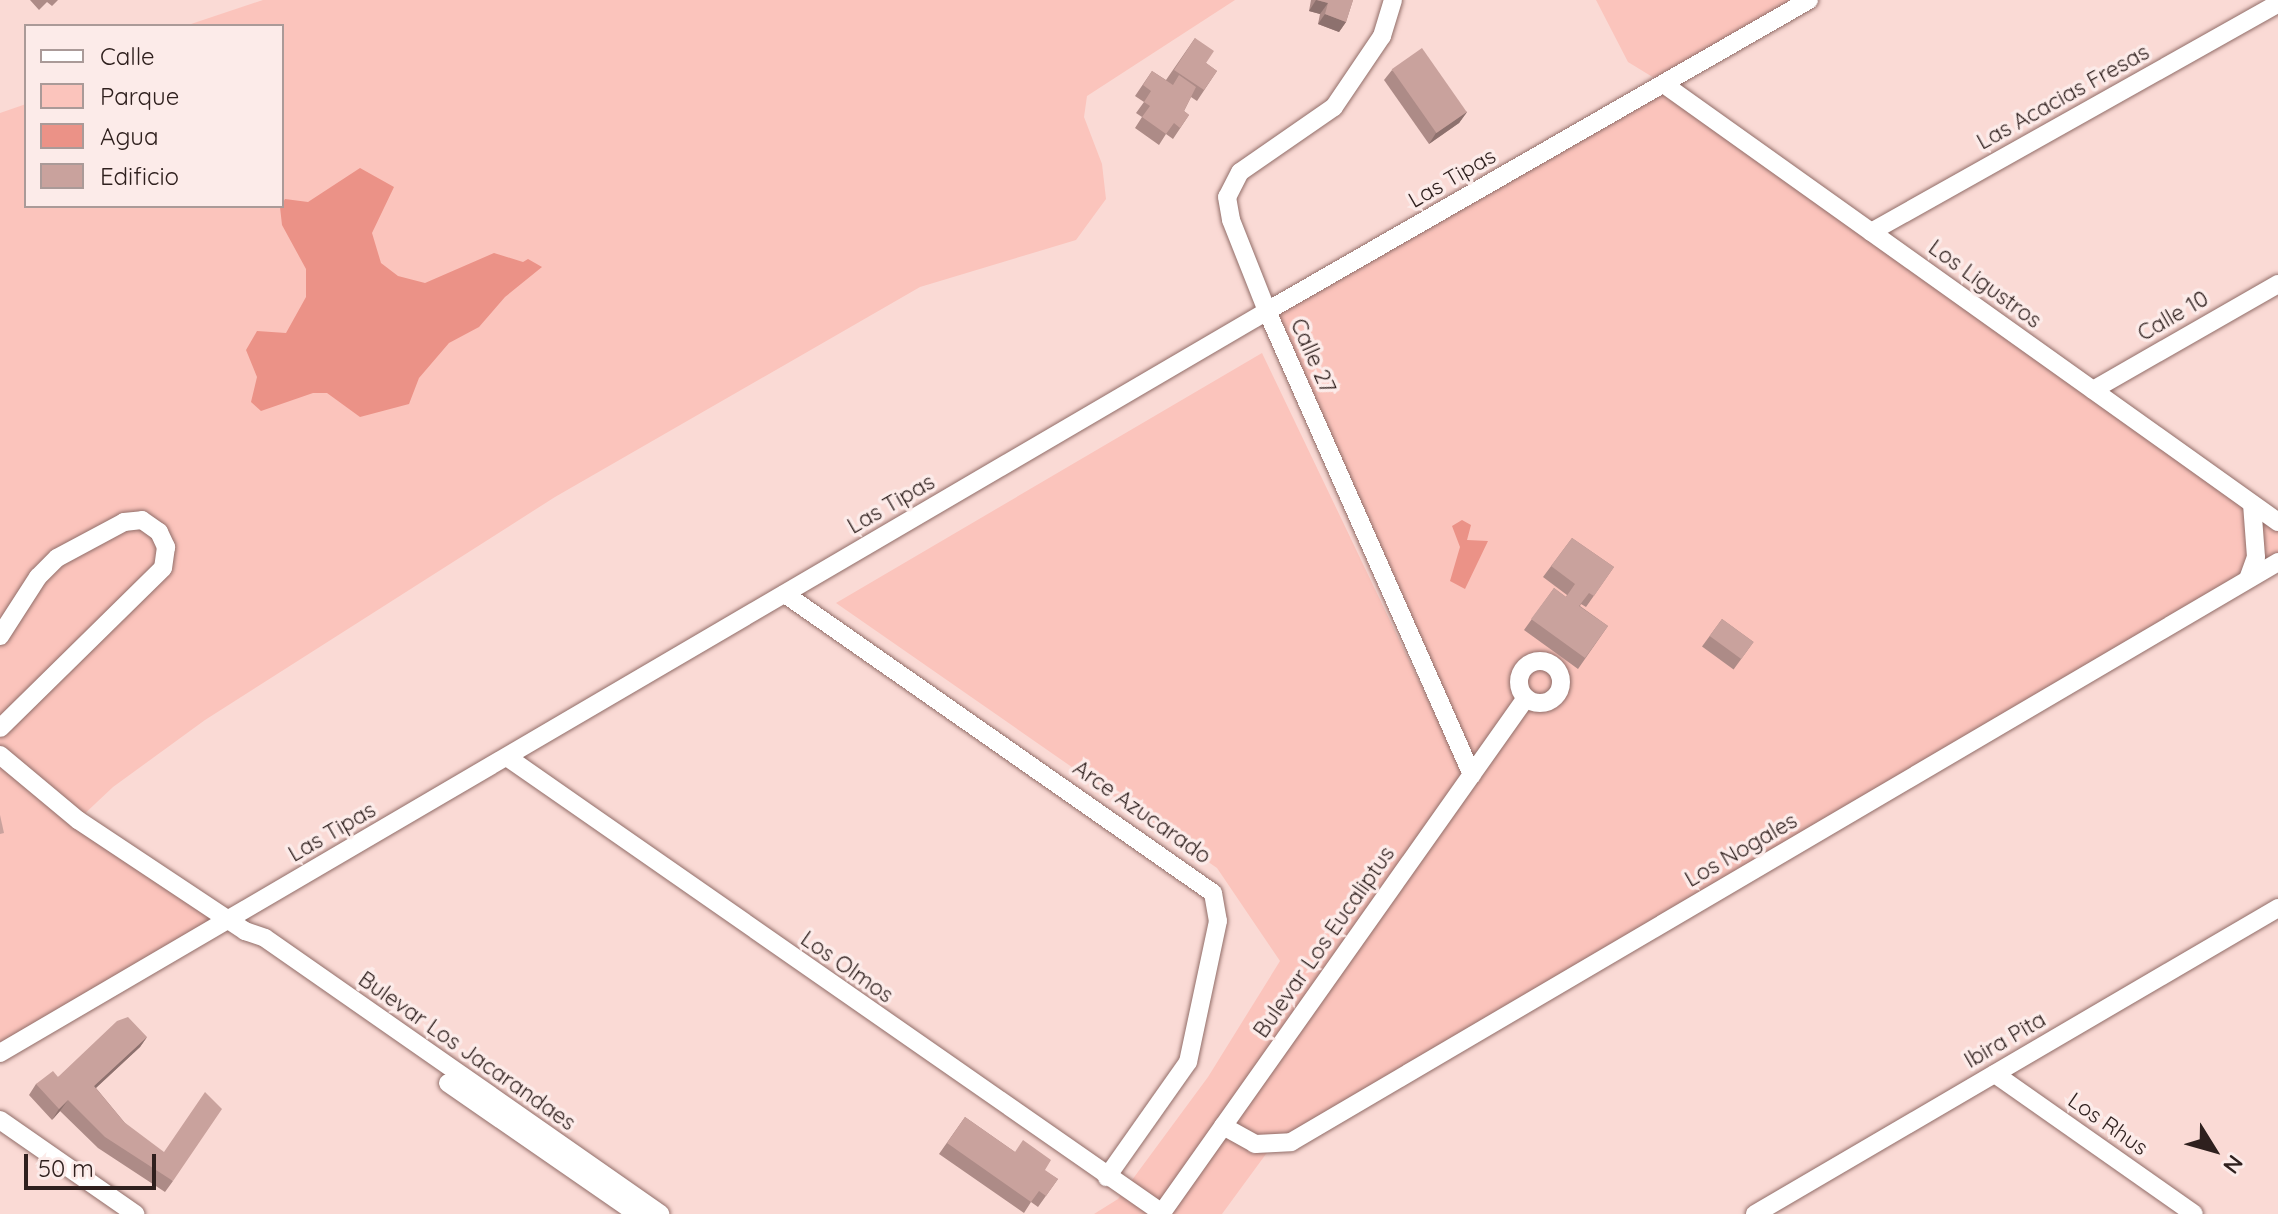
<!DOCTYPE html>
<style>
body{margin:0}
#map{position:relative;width:2278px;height:1214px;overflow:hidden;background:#fadad5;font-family:Quicksand,sans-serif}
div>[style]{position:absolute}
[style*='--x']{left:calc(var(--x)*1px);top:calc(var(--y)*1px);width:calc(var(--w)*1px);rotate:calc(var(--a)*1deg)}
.green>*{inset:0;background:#fbc4bc}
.water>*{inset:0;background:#eb9287}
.roads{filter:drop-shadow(0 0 2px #916d68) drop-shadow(0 0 2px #916d68)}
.street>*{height:18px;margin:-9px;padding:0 9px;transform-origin:9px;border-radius:9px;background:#fff}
.street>.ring{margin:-9px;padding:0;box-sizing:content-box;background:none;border:18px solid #fff;border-radius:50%}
.wall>*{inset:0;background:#ad8b87;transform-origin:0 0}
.shaded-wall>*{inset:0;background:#8d716e}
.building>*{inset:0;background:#c9a29d;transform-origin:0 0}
span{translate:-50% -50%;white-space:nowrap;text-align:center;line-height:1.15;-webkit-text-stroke:7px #fcebe9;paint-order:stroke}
.street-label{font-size:22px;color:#2f201e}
.legend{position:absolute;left:24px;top:24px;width:260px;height:184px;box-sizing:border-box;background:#fcebe9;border:2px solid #aa9a98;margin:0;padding:10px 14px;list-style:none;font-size:24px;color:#2f201e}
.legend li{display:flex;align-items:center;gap:16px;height:40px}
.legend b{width:40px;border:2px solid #aa9a98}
.north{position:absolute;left:2174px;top:1110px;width:80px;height:80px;-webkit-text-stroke:6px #fcebe9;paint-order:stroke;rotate:127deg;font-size:22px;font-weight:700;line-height:32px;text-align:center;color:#2f201e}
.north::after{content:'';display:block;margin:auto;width:28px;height:36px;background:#2f201e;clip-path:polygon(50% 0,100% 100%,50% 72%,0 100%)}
.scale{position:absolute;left:24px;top:1154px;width:132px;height:36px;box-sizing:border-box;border:4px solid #2f201e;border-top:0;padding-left:10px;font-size:24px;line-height:28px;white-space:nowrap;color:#2f201e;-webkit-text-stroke:6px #fcebe9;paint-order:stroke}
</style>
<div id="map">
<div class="green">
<div style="clip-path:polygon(263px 0,1235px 0,1087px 96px,1084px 117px,1102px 164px,1106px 199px,1076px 240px,920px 287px,555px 497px,205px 720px,113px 787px,79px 819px,230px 920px,0 1053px,0 113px,26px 104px,26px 206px,282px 206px,282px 26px,185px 26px)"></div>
<div style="clip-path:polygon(1596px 0,1809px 0,1666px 84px,2278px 522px,2278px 562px,1274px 1143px,1222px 1214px,1094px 1214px,1118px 1199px,1208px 1077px,1280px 961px,1217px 868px,836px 603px,1262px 353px,1462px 771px,1267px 311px,1664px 84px,1628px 62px)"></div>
</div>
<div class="water">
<div style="clip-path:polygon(360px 168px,394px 187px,372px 233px,381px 263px,398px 276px,425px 283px,494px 253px,523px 262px,528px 259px,542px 267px,505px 297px,479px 327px,449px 343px,419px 378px,409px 404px,360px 417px,327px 393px,313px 393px,261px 411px,251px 402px,257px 377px,246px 350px,257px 331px,286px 333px,306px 297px,306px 269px,282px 225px,280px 207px,285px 199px,308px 202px)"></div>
<div style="clip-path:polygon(1462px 520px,1471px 525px,1467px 540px,1488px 541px,1465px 589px,1450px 581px,1460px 547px,1452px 526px)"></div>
</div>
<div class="roads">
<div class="street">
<div style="--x:1393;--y:0;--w:38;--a:107"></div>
<div style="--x:1382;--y:36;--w:86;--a:124.1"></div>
<div style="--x:1334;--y:107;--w:114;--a:145.3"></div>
<div style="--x:1240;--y:172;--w:28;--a:117"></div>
<div style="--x:1227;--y:197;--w:23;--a:80"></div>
<div style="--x:1231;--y:220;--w:98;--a:68.4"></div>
<div style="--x:1267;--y:311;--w:507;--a:66.16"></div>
<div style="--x:1665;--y:85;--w:753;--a:35.48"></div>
<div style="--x:1871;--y:232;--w:467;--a:-29.3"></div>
<div style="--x:2093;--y:390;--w:213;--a:-29.8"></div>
<div style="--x:2248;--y:579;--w:23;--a:-70"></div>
<div style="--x:2256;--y:557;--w:53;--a:-94.3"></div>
<div style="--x:785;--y:594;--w:522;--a:34.94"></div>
<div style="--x:1213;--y:893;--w:28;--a:80"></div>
<div style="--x:1218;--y:921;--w:144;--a:102"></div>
<div style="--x:1188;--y:1062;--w:141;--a:125.2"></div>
<div style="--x:0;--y:636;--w:70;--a:-57.2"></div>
<div style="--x:38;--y:577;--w:27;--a:-45"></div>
<div style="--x:57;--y:558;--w:76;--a:-28.2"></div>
<div style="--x:124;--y:522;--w:18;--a:-6"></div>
<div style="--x:142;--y:520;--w:21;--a:35"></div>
<div style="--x:159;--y:532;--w:17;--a:65"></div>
<div style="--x:166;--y:547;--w:21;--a:98"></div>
<div style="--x:163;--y:568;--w:228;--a:135.5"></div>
<div class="ring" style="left:1519px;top:661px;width:24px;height:24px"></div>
<div style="--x:0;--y:755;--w:102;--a:39.8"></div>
<div style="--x:78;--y:820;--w:201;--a:33.6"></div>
<div style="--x:245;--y:931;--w:21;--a:19"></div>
<div style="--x:265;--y:938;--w:482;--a:34.9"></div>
<div style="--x:507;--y:757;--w:798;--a:34.84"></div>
<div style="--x:0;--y:1053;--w:1468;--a:-30.35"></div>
<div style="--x:1267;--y:311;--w:625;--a:-29.85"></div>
<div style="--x:1995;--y:1074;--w:243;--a:35.1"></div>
<div style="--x:448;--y:1083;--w:230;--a:34.7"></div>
<div style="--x:0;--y:1120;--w:165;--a:34.8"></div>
<div style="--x:1223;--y:1126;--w:37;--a:29"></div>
<div style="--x:1255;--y:1144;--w:36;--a:-3"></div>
<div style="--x:1291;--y:1142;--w:1145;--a:-30.44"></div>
<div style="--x:1161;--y:1214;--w:632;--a:-54.73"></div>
<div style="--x:1755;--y:1214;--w:606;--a:-30.33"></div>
</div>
</div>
<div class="wall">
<div style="clip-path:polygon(30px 0,58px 0,52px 6px,47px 2px,39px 10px)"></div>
<div style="clip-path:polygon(1311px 0,1353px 0,1346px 22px,1339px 32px,1318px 24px,1320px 14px,1309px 11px)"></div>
<div style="clip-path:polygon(1195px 38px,1206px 63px,1217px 71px,1197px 101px,1191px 97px,1184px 111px,1189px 115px,1173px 139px,1166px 134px,1159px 145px,1135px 128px,1142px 117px,1136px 113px,1144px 102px,1135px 96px,1152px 71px,1166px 80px)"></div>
<div style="clip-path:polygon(1392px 70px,1467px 112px,1459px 123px,1429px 144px,1384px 80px)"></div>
<div style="clip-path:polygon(1572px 538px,1614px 567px,1586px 607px,1581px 604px,1580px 606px,1608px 626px,1578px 669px,1524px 630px,1554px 588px,1566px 597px,1567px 595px,1543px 577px)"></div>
<div style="left:1722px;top:619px;width:39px;height:34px;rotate:36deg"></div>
<div style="clip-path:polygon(147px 1037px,140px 1047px,96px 1088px,173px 1181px,165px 1192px,98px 1148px,60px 1111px,52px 1120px,29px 1095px,36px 1084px,58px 1077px)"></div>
<div style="clip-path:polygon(965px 1117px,1015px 1152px,1058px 1179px,1038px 1207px,1031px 1202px,1024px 1213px,939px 1154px)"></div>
</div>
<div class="shaded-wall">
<div style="clip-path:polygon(1316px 0,1328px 3px,1320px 14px,1309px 11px)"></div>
<div style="clip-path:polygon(1325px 14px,1346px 22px,1339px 32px,1318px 24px)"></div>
<div style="clip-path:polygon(1467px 112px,1459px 123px,1429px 144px,1436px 133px)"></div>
<div style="clip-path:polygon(147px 1037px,140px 1047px,86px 1097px,94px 1086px)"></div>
<div style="clip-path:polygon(68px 1100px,60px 1111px,52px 1120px,59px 1109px)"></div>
</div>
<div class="building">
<div style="clip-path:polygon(1317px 0,1353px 0,1346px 22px,1325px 14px,1328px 3px)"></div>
<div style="clip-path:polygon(1195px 38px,1214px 51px,1206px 63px,1217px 71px,1204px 90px,1174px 70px)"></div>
<div style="left:1422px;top:48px;width:78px;height:37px;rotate:55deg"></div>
<div style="clip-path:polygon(1152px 71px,1173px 85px,1179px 75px,1196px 87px,1184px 111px,1189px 115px,1180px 128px,1174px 123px,1166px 134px,1142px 117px,1150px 106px,1144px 102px,1151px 91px,1143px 85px)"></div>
<div style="clip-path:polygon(1572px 538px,1614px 567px,1594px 596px,1589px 593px,1579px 606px,1608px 626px,1585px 658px,1531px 619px,1554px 588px,1566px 597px,1575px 584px,1551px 566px)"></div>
<div style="left:1722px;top:619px;width:39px;height:21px;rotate:36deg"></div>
<div style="clip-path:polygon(0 815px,4px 833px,0 834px)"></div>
<div style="clip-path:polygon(128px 1017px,147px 1037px,94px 1086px,124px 1122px,164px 1152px,205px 1092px,222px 1109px,173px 1181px,105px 1137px,68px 1100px,59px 1109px,36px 1084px,53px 1071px,58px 1077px,117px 1021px)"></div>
<div style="clip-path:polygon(965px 1117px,1015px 1152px,1023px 1140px,1051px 1160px,1045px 1170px,1058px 1179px,1046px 1196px,1039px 1191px,1031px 1202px,947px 1143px)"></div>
</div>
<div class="street-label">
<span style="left:2063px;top:97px;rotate:-29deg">Las Acacias Fresas</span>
<span style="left:1452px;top:178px;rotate:-30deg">Las Tipas</span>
<span style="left:1985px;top:284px;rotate:36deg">Los Ligustros</span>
<span style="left:2173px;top:316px;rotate:-30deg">Calle 10</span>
<span style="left:1313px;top:356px;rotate:66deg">Calle 27</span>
<span style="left:891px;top:504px;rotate:-30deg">Las Tipas</span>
<span style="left:1142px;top:812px;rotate:35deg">Arce Azucarado</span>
<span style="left:332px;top:832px;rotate:-30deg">Las Tipas</span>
<span style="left:1741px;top:850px;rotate:-30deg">Los Nogales</span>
<span style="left:1324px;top:942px;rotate:-55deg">Bulevar Los Eucaliptus</span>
<span style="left:847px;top:967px;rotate:35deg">Los Olmos</span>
<span style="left:2005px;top:1040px;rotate:-30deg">Ibira Pita</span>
<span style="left:467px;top:1051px;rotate:35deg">Bulevar Los Jacarandaes</span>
<span style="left:2108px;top:1124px;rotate:35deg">Los Rhus</span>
</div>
<ul class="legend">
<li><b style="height:10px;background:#fff"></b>Calle</li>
<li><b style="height:22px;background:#fbc4bc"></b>Parque</li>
<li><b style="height:22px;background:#eb9287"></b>Agua</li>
<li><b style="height:22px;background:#c9a29d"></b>Edificio</li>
</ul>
<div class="north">N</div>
<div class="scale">50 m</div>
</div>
